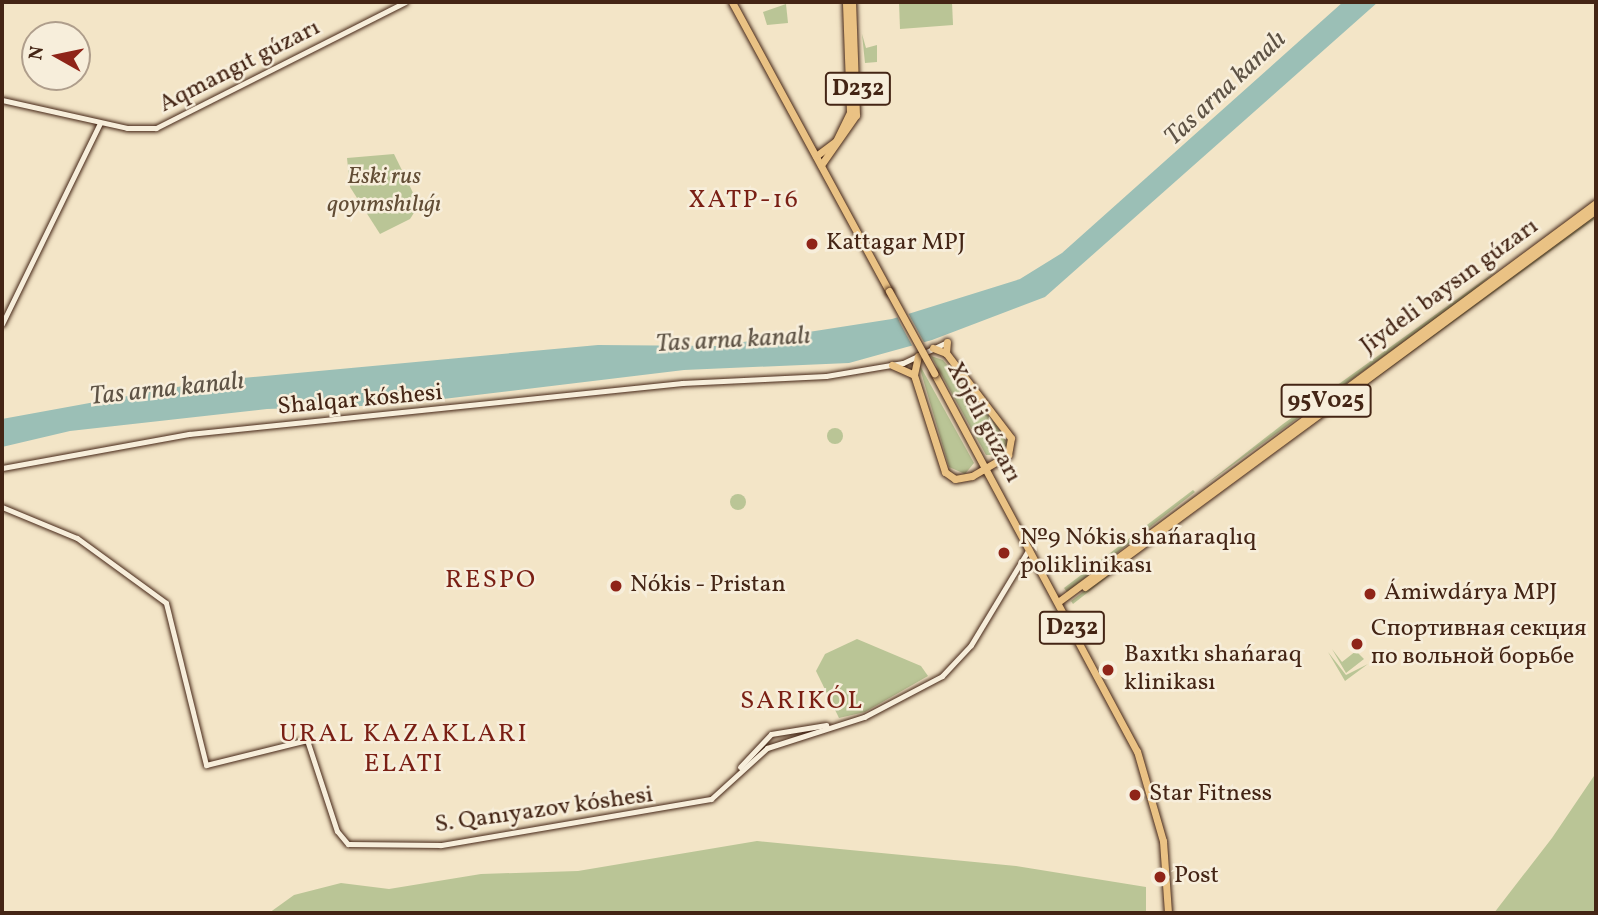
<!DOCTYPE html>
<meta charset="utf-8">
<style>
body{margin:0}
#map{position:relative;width:1598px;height:915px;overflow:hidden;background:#f3e5c7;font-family:Vollkorn,serif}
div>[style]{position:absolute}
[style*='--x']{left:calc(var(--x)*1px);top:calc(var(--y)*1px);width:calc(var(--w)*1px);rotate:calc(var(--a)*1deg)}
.green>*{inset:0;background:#bac596}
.round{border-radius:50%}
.water>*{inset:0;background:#9bbfb6}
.pier>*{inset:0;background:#f3e5c7}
.roads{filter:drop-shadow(0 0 2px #442515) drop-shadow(0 0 2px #442515)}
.secondary>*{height:5px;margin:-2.5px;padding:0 2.5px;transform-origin:2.5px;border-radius:2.5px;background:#f7eedb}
.primary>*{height:7px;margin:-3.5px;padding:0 3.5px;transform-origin:3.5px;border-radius:3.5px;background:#eac284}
.bridges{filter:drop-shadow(0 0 2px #442515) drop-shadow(0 0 2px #442515)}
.primary-bridge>*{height:7px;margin:-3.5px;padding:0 3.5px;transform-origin:3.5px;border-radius:3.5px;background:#eac284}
.dots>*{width:19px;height:19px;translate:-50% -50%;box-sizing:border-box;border:4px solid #f7eedb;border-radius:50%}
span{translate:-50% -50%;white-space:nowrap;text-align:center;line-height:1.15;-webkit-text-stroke:5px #f7eedb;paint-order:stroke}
.shield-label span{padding:2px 5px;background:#f7eedb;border:2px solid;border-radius:5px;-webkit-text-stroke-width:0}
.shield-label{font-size:23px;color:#442515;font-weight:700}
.street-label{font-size:24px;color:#442515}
.park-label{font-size:24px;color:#624d35;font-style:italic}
.poi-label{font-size:24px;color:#442515}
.left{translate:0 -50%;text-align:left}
.water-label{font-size:26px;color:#5e5345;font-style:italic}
.neighbourhood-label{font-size:26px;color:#7a1f14;letter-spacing:2px}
.frame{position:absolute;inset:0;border:4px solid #442515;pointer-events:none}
.north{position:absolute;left:21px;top:21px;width:70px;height:70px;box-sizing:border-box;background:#f7eedb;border:2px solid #af9e8c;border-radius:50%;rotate:279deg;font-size:19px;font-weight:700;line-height:28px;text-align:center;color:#442515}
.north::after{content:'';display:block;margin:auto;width:24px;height:32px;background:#8f2418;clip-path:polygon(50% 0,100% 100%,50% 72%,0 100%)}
</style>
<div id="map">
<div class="green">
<div style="clip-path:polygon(899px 2px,952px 2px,953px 25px,900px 29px)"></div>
<div style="clip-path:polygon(786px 4px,788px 23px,767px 25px,763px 12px)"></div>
<div style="clip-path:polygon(862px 34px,866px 48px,877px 45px,877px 62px,865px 63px)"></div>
<div style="clip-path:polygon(394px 154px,419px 205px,410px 219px,380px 234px,350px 187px,347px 158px)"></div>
<div style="clip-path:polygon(1596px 213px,1596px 218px,1206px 502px)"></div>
<div style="clip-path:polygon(1499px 269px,1462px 300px,1201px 488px,1283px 424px)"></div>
<div style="clip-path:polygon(931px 356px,943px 360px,1004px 435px,1008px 444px,999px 455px,986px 455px)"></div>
<div style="clip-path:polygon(918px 362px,974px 463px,965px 474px,949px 467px)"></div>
<div class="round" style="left:827px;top:428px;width:16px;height:16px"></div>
<div style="clip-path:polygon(1193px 490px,1195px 492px,1067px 592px,1064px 588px)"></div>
<div class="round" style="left:730px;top:494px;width:16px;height:16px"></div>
<div style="clip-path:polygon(1201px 504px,1073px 604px,1071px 601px,1198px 505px)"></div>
<div style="clip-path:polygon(857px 639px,921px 666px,928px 676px,865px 712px,839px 718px,816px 671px,825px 654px)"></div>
<div style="clip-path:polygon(1332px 649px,1342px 662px,1356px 651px,1364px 659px,1346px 673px)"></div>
<div style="clip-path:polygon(1328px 652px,1346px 675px,1368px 664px,1345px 681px)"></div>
<div style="clip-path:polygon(1596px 773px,1596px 913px,1494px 913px,1552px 838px)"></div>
<div style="clip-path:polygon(757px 841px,1016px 866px,1146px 887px,1146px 913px,269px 913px,294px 895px,341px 883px,389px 889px,481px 874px,578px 871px)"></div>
</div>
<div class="water">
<div style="clip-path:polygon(1343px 2px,1378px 2px,1045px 297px,932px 340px,849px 363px,684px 370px,393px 405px,267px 409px,70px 431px,2px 447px,2px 419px,210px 381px,598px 345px,718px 346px,892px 319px,1020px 279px,1062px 253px)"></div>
</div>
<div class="pier">
<div style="clip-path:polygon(907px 311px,926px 346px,914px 349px,900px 323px,896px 314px)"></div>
</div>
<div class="roads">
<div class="secondary">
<div style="--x:2;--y:100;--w:128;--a:12.6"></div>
<div style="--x:127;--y:128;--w:29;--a:0"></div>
<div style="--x:156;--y:128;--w:279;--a:-26.8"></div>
<div style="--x:2;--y:324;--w:224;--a:-64"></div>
<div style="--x:2;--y:468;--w:190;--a:-10.3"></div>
<div style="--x:189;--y:434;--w:496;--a:-5.9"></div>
<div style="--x:682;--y:383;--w:144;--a:-2.8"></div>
<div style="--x:826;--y:376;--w:78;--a:-9.6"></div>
<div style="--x:903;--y:363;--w:49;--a:-25.5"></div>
<div style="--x:2;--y:507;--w:81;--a:22.5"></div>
<div style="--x:77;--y:538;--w:110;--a:36.1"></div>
<div style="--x:166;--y:603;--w:167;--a:76.1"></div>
<div style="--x:206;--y:765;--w:104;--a:-13.9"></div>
<div style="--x:307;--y:740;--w:96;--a:71.8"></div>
<div style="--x:337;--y:831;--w:17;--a:50"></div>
<div style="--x:348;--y:844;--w:93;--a:0.6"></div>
<div style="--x:441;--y:845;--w:274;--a:-9.7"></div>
<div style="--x:711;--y:799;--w:76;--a:-42.3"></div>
<div style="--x:767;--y:748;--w:102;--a:-17.7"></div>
<div style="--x:864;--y:717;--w:88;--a:-27.7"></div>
<div style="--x:942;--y:676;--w:42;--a:-46.9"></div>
<div style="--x:971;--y:645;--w:112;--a:-58.9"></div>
<div style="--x:740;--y:767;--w:45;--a:-46.8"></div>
<div style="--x:771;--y:734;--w:56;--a:-9.3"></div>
</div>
<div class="primary">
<div style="--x:732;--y:2;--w:329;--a:61.5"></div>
<div style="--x:816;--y:156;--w:25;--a:-37"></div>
<div style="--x:836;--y:141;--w:32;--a:-64"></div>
<div style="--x:850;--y:112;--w:110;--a:-92.1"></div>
<div style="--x:821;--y:165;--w:61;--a:-55"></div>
<div style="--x:856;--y:115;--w:113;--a:-92"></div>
<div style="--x:946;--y:353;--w:11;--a:-85"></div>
<div style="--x:918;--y:356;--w:19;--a:102"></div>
<div style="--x:914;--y:375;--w:102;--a:72.3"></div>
<div style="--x:945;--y:472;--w:12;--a:35"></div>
<div style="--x:955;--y:479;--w:17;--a:-10"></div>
<div style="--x:972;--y:476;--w:42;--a:-30.3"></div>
<div style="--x:1008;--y:455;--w:17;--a:-80"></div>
<div style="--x:1011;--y:438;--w:107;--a:-127.4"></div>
<div style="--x:946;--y:353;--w:14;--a:-159"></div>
<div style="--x:892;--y:365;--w:24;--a:24"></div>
<div style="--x:934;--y:373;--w:429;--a:61.8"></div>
<div style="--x:1137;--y:751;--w:94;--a:73.9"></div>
<div style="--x:1163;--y:841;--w:72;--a:86"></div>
<div style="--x:1085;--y:587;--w:635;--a:-36.42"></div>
<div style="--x:1058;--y:602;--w:670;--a:-36.56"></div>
</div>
</div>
<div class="bridges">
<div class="primary-bridge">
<div style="--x:889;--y:291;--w:94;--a:61.2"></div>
</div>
</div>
<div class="dots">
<div style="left:812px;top:244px;background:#8f2418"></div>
<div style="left:1004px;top:553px;background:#8f2418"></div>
<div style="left:616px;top:586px;background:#8f2418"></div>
<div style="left:1370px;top:594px;background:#8f2418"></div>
<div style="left:1357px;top:644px;background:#8f2418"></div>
<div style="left:1108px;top:670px;background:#8f2418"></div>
<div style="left:1135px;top:795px;background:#8f2418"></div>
<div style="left:1160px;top:877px;background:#8f2418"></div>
</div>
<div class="shield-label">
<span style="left:858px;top:89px">D232</span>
<span style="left:1326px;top:401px">95V025</span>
<span style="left:1072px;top:628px">D232</span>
</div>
<div class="street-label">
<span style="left:240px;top:67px;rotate:-27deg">Aqmangıt gúzarı</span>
<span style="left:1450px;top:287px;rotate:-36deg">Jiydeli baysın gúzarı</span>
<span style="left:360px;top:401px;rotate:-5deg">Shalqar kóshesi</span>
<span style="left:983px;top:423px;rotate:62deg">Xojeli gúzarı</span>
<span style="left:544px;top:811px;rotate:-8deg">S. Qanıyazov kóshesi</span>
</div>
<div class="park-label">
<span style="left:384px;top:192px">Eski rus<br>qoyımshılıǵı</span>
</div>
<div class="poi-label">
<span class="left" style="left:826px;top:244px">Kattagar MPJ</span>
<span class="left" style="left:1020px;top:553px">№9 Nókis shańaraqlıq<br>poliklinikası</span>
<span class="left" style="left:630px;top:586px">Nókis - Pristan</span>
<span class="left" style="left:1384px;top:594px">Ámiwdárya MPJ</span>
<span class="left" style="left:1371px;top:644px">Спортивная секция<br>по вольной борьбе</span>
<span class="left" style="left:1124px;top:670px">Baxıtkı shańaraq<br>klinikası</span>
<span class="left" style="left:1149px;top:795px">Star Fitness</span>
<span class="left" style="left:1174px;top:877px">Post</span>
</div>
<div class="water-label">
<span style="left:1226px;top:89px;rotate:-43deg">Tas arna kanalı</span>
<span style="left:733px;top:341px;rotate:-3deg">Tas arna kanalı</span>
<span style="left:167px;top:390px;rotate:-6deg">Tas arna kanalı</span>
</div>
<div class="neighbourhood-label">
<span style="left:744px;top:201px">XATP-16</span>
<span style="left:491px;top:581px">RESPO</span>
<span style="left:802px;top:702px">SARIKÓL</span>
<span style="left:404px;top:750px">URAL KAZAKLARI<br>ELATI</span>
</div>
<div class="frame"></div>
<div class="north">N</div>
</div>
